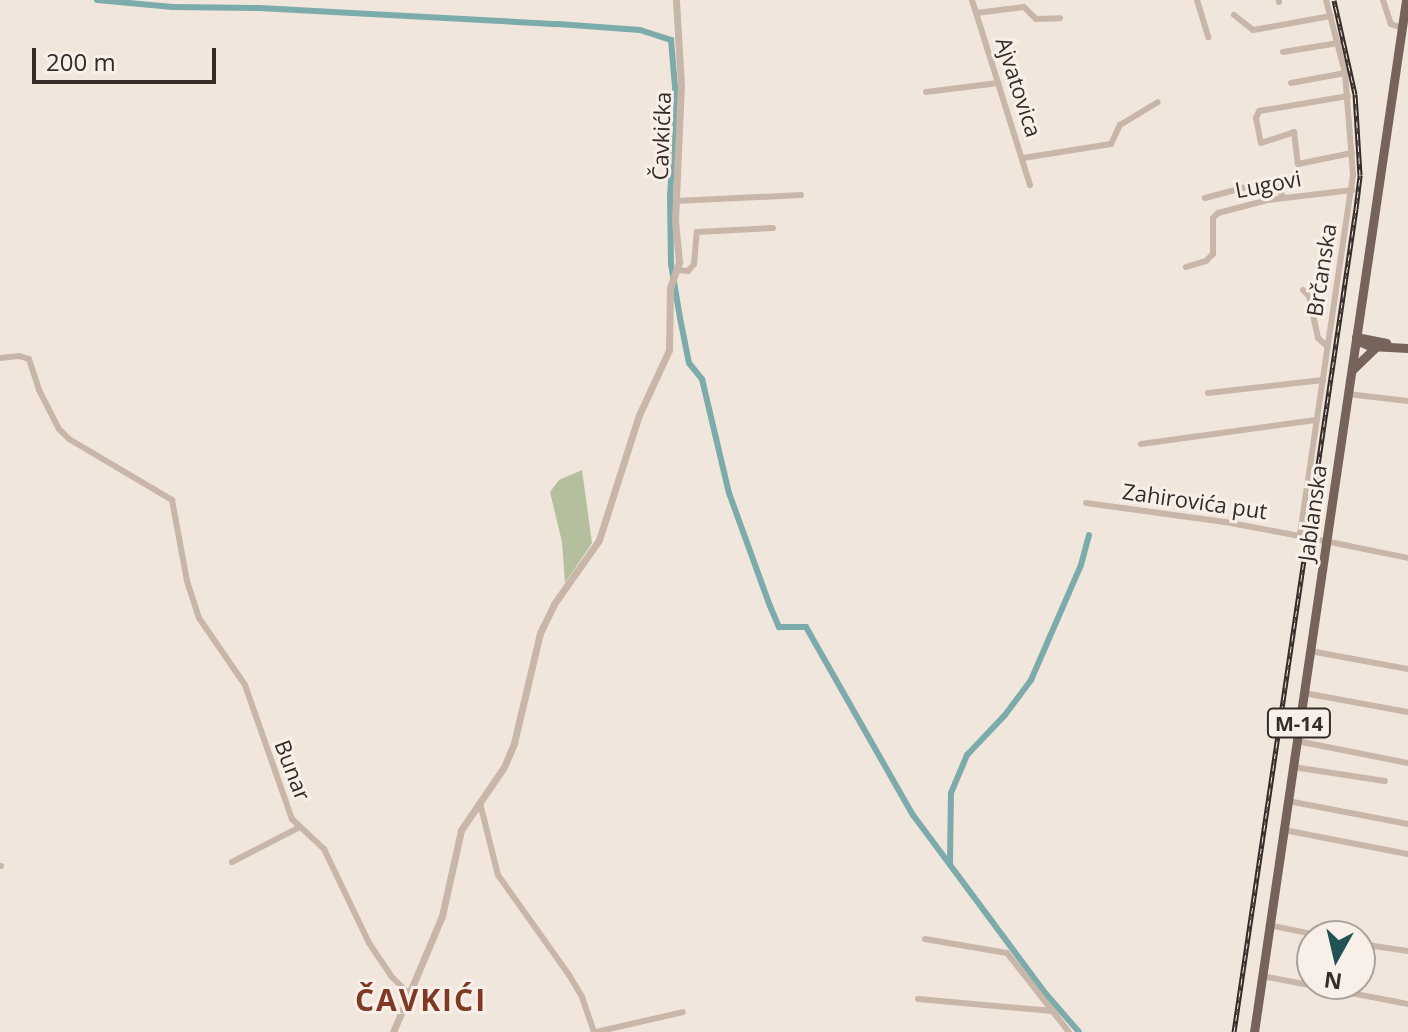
<!DOCTYPE html>
<meta charset="utf-8">
<style>
body{margin:0}
#map{position:relative;width:1408px;height:1032px;overflow:hidden;background:#f1e6dc;font-family:"Open Sans",sans-serif}
div>[style]{position:absolute}
[style*='--x']{left:calc(var(--x)*1px);top:calc(var(--y)*1px);width:calc(var(--w)*1px);rotate:calc(var(--a)*1deg)}
.green>*{inset:0;background:#b4bf9d}
.canal>*{height:6px;margin:-3px;padding:0 3px;transform-origin:3px;border-radius:3px;background:#7cabac}
.minor>*{height:6px;margin:-3px;padding:0 3px;transform-origin:3px;border-radius:3px;background:#c8b6a8}
.tertiary>*{height:7px;margin:-3.5px;padding:0 3.5px;transform-origin:3.5px;border-radius:3.5px;background:#c8b6a8}
.primary>*{height:9px;margin:-4.5px;padding:0 4.5px;transform-origin:4.5px;border-radius:4.5px;background:#76635a}
.rail>*{height:5px;margin-top:-2.5px;transform-origin:0;background:repeating-linear-gradient(90deg,#f8f0e8 0 6px,#352c28 0 12px);box-sizing:border-box;border-block:2px solid #352c28}
span{translate:-50% -50%;white-space:nowrap;text-align:center;line-height:1.15;-webkit-text-stroke:6px #f8f0e8;paint-order:stroke}
.shield-label span{padding:2px 6px;background:#f8f0e8;border:2px solid;border-radius:6px;-webkit-text-stroke-width:0}
.shield-label{font-size:20px;color:#352c28;font-weight:700}
.street-label{font-size:22px;color:#352c28}
.district-label{font-size:30px;color:#803925;font-weight:700;letter-spacing:2px}
.north{position:absolute;left:1296px;top:920px;width:80px;height:80px;box-sizing:border-box;background:#f8f0e8;border:2px solid #aaa29b;border-radius:50%;rotate:188deg;font-size:22px;font-weight:700;line-height:32px;text-align:center;color:#352c28}
.north::after{content:'';display:block;margin:auto;width:28px;height:36px;background:#205255;clip-path:polygon(50% 0,100% 100%,50% 72%,0 100%)}
.scale{position:absolute;left:32px;top:48px;width:184px;height:36px;box-sizing:border-box;border:4px solid #352c28;border-top:0;padding-left:10px;font-size:24px;line-height:28px;white-space:nowrap;color:#352c28;-webkit-text-stroke:6px #f8f0e8;paint-order:stroke}
</style>
<div id="map">
<div class="green">
<div style="clip-path:polygon(582px 470px,592px 543px,565px 583px,562px 542px,550px 492px,559px 480px)"></div>
</div>
<div class="canal">
<div style="--x:97;--y:0;--w:76;--a:5.3"></div>
<div style="--x:173;--y:7;--w:86;--a:0.7"></div>
<div style="--x:259;--y:8;--w:299;--a:3.1"></div>
<div style="--x:558;--y:24;--w:82;--a:4.2"></div>
<div style="--x:640;--y:30;--w:33;--a:18"></div>
<div style="--x:671;--y:40;--w:58;--a:85.1"></div>
<div style="--x:676;--y:98;--w:97;--a:93.5"></div>
<div style="--x:670;--y:195;--w:69;--a:89.2"></div>
<div style="--x:671;--y:264;--w:55;--a:80.5"></div>
<div style="--x:680;--y:318;--w:46;--a:78.7"></div>
<div style="--x:689;--y:363;--w:21;--a:51"></div>
<div style="--x:702;--y:379;--w:117;--a:76.7"></div>
<div style="--x:729;--y:493;--w:120;--a:70.1"></div>
<div style="--x:770;--y:606;--w:23;--a:67"></div>
<div style="--x:779;--y:627;--w:27;--a:0"></div>
<div style="--x:806;--y:627;--w:216;--a:60.4"></div>
<div style="--x:913;--y:815;--w:223;--a:53.4"></div>
<div style="--x:1046;--y:994;--w:50;--a:49"></div>
<div style="--x:950;--y:862;--w:69;--a:-89.2"></div>
<div style="--x:951;--y:793;--w:41;--a:-67.2"></div>
<div style="--x:967;--y:755;--w:55;--a:-46.5"></div>
<div style="--x:1005;--y:715;--w:44;--a:-53.4"></div>
<div style="--x:1031;--y:680;--w:125;--a:-66.5"></div>
<div style="--x:1081;--y:565;--w:31;--a:-75"></div>
</div>
<div class="minor">
<div style="--x:972;--y:0;--w:194;--a:72.6"></div>
<div style="--x:1197;--y:0;--w:39;--a:73"></div>
<div style="--x:1279;--y:0;--w:2;--a:90"></div>
<div style="--x:1326;--y:0;--w:75;--a:75.4"></div>
<div style="--x:1345;--y:73;--w:102;--a:85.5"></div>
<div style="--x:1353;--y:175;--w:365;--a:98.4"></div>
<div style="--x:1300;--y:536;--w:110;--a:11.5"></div>
<div style="--x:1383;--y:0;--w:25;--a:72"></div>
<div style="--x:1391;--y:24;--w:12;--a:20"></div>
<div style="--x:976;--y:13;--w:48;--a:-7.1"></div>
<div style="--x:1024;--y:7;--w:17;--a:45"></div>
<div style="--x:1036;--y:19;--w:24;--a:-2"></div>
<div style="--x:1234;--y:15;--w:24;--a:38"></div>
<div style="--x:1253;--y:30;--w:79;--a:-10.2"></div>
<div style="--x:1283;--y:52;--w:56;--a:-9.3"></div>
<div style="--x:1291;--y:83;--w:55;--a:-10.5"></div>
<div style="--x:926;--y:92;--w:73;--a:-7.1"></div>
<div style="--x:1348;--y:96;--w:90;--a:170.4"></div>
<div style="--x:1259;--y:111;--w:8;--a:113"></div>
<div style="--x:1256;--y:118;--w:25;--a:79"></div>
<div style="--x:1261;--y:143;--w:35;--a:-18"></div>
<div style="--x:1294;--y:132;--w:32;--a:83"></div>
<div style="--x:1298;--y:164;--w:55;--a:-11.5"></div>
<div style="--x:1023;--y:158;--w:89;--a:-9"></div>
<div style="--x:1111;--y:144;--w:21;--a:-65"></div>
<div style="--x:1120;--y:125;--w:44;--a:-31.2"></div>
<div style="--x:1205;--y:198;--w:62;--a:-14.9"></div>
<div style="--x:1265;--y:182;--w:11;--a:15"></div>
<div style="--x:1276;--y:185;--w:14;--a:60"></div>
<div style="--x:676;--y:201;--w:125;--a:-2.7"></div>
<div style="--x:1186;--y:267;--w:21;--a:-17"></div>
<div style="--x:1206;--y:261;--w:10;--a:-45"></div>
<div style="--x:1213;--y:254;--w:36;--a:-90"></div>
<div style="--x:1213;--y:218;--w:7;--a:-45"></div>
<div style="--x:1218;--y:213;--w:52;--a:-14.6"></div>
<div style="--x:1268;--y:200;--w:85;--a:-6.8"></div>
<div style="--x:677;--y:270;--w:11;--a:5"></div>
<div style="--x:688;--y:271;--w:9;--a:-49"></div>
<div style="--x:694;--y:264;--w:32;--a:-85"></div>
<div style="--x:697;--y:232;--w:76;--a:-3"></div>
<div style="--x:1303;--y:290;--w:8;--a:45"></div>
<div style="--x:1309;--y:296;--w:43;--a:77.9"></div>
<div style="--x:1318;--y:338;--w:13;--a:42"></div>
<div style="--x:0;--y:358;--w:19;--a:-6"></div>
<div style="--x:19;--y:356;--w:10;--a:17"></div>
<div style="--x:29;--y:359;--w:33;--a:72"></div>
<div style="--x:39;--y:390;--w:44;--a:62.9"></div>
<div style="--x:59;--y:429;--w:14;--a:45"></div>
<div style="--x:69;--y:439;--w:120;--a:30.6"></div>
<div style="--x:172;--y:500;--w:82;--a:79.5"></div>
<div style="--x:187;--y:581;--w:39;--a:72"></div>
<div style="--x:199;--y:618;--w:81;--a:55.5"></div>
<div style="--x:245;--y:685;--w:142;--a:70.7"></div>
<div style="--x:292;--y:819;--w:44;--a:43.2"></div>
<div style="--x:324;--y:849;--w:104;--a:64.4"></div>
<div style="--x:369;--y:943;--w:40;--a:56"></div>
<div style="--x:391;--y:976;--w:27;--a:45"></div>
<div style="--x:1208;--y:393;--w:116;--a:-6.4"></div>
<div style="--x:1348;--y:394;--w:60;--a:6.7"></div>
<div style="--x:1141;--y:444;--w:178;--a:-7.8"></div>
<div style="--x:1086;--y:503;--w:140;--a:7.8"></div>
<div style="--x:1225;--y:522;--w:76;--a:10.6"></div>
<div style="--x:1310;--y:651;--w:100;--a:10.4"></div>
<div style="--x:1304;--y:693;--w:106;--a:10.4"></div>
<div style="--x:1297;--y:741;--w:113;--a:11.2"></div>
<div style="--x:1293;--y:767;--w:93;--a:8.7"></div>
<div style="--x:1288;--y:801;--w:122;--a:10.9"></div>
<div style="--x:480;--y:803;--w:74;--a:76"></div>
<div style="--x:498;--y:875;--w:123;--a:54.6"></div>
<div style="--x:569;--y:975;--w:26;--a:59"></div>
<div style="--x:582;--y:997;--w:37;--a:71"></div>
<div style="--x:1284;--y:830;--w:126;--a:11"></div>
<div style="--x:232;--y:862;--w:74;--a:-27.3"></div>
<div style="--x:0;--y:866;--w:1;--a:0"></div>
<div style="--x:1269;--y:925;--w:53;--a:11.9"></div>
<div style="--x:925;--y:939;--w:83;--a:9.7"></div>
<div style="--x:1007;--y:953;--w:100;--a:51.9"></div>
<div style="--x:1360;--y:944;--w:49;--a:8.3"></div>
<div style="--x:1262;--y:976;--w:149;--a:10.9"></div>
<div style="--x:918;--y:999;--w:135;--a:5.1"></div>
<div style="--x:596;--y:1032;--w:89;--a:-12.9"></div>
</div>
<div class="tertiary">
<div style="--x:393;--y:1032;--w:126;--a:-67.1"></div>
<div style="--x:442;--y:916;--w:88;--a:-77.5"></div>
<div style="--x:461;--y:830;--w:76;--a:-55.7"></div>
<div style="--x:504;--y:767;--w:26;--a:-67"></div>
<div style="--x:514;--y:743;--w:113;--a:-76.7"></div>
<div style="--x:540;--y:633;--w:32;--a:-64"></div>
<div style="--x:554;--y:604;--w:78;--a:-54.9"></div>
<div style="--x:599;--y:540;--w:131;--a:-72.3"></div>
<div style="--x:639;--y:415;--w:72;--a:-65.2"></div>
<div style="--x:669;--y:350;--w:62;--a:-89.1"></div>
<div style="--x:670;--y:288;--w:28;--a:-71"></div>
<div style="--x:679;--y:262;--w:41;--a:-95.6"></div>
<div style="--x:675;--y:221;--w:136;--a:-87.5"></div>
<div style="--x:681;--y:85;--w:85;--a:-93.4"></div>
</div>
<div class="primary">
<div style="--x:1356;--y:337;--w:31;--a:11"></div>
<div style="--x:1356;--y:340;--w:15;--a:23"></div>
<div style="--x:1370;--y:346;--w:38;--a:3"></div>
<div style="--x:1353;--y:369;--w:32;--a:-44"></div>
<div style="--x:1254;--y:1032;--w:1043;--a:-81.62"></div>
</div>
<div class="rail">
<div style="--x:1234;--y:1032;--w:832;--a:-81.57"></div>
<div style="--x:1356;--y:209;--w:34;--a:-83"></div>
<div style="--x:1360;--y:175;--w:81;--a:-93.5"></div>
<div style="--x:1355;--y:94;--w:96;--a:-102.6"></div>
</div>
<div class="shield-label">
<span style="left:1299px;top:723px">M-14</span>
</div>
<div class="street-label">
<span style="left:1019px;top:87px;rotate:72deg">Ajvatovica</span>
<span style="left:661px;top:136px;rotate:-88deg">Čavkićka</span>
<span style="left:1268px;top:184px;rotate:-11deg">Lugovi</span>
<span style="left:1321px;top:270px;rotate:-81deg">Brčanska</span>
<span style="left:1195px;top:501px;rotate:8deg">Zahirovića put</span>
<span style="left:1312px;top:513px;rotate:-82deg">Jablanska</span>
<span style="left:293px;top:770px;rotate:69deg">Bunar</span>
</div>
<div class="district-label">
<span style="left:421px;top:1000px">ČAVKIĆI</span>
</div>
<div class="north">N</div>
<div class="scale">200 m</div>
</div>
